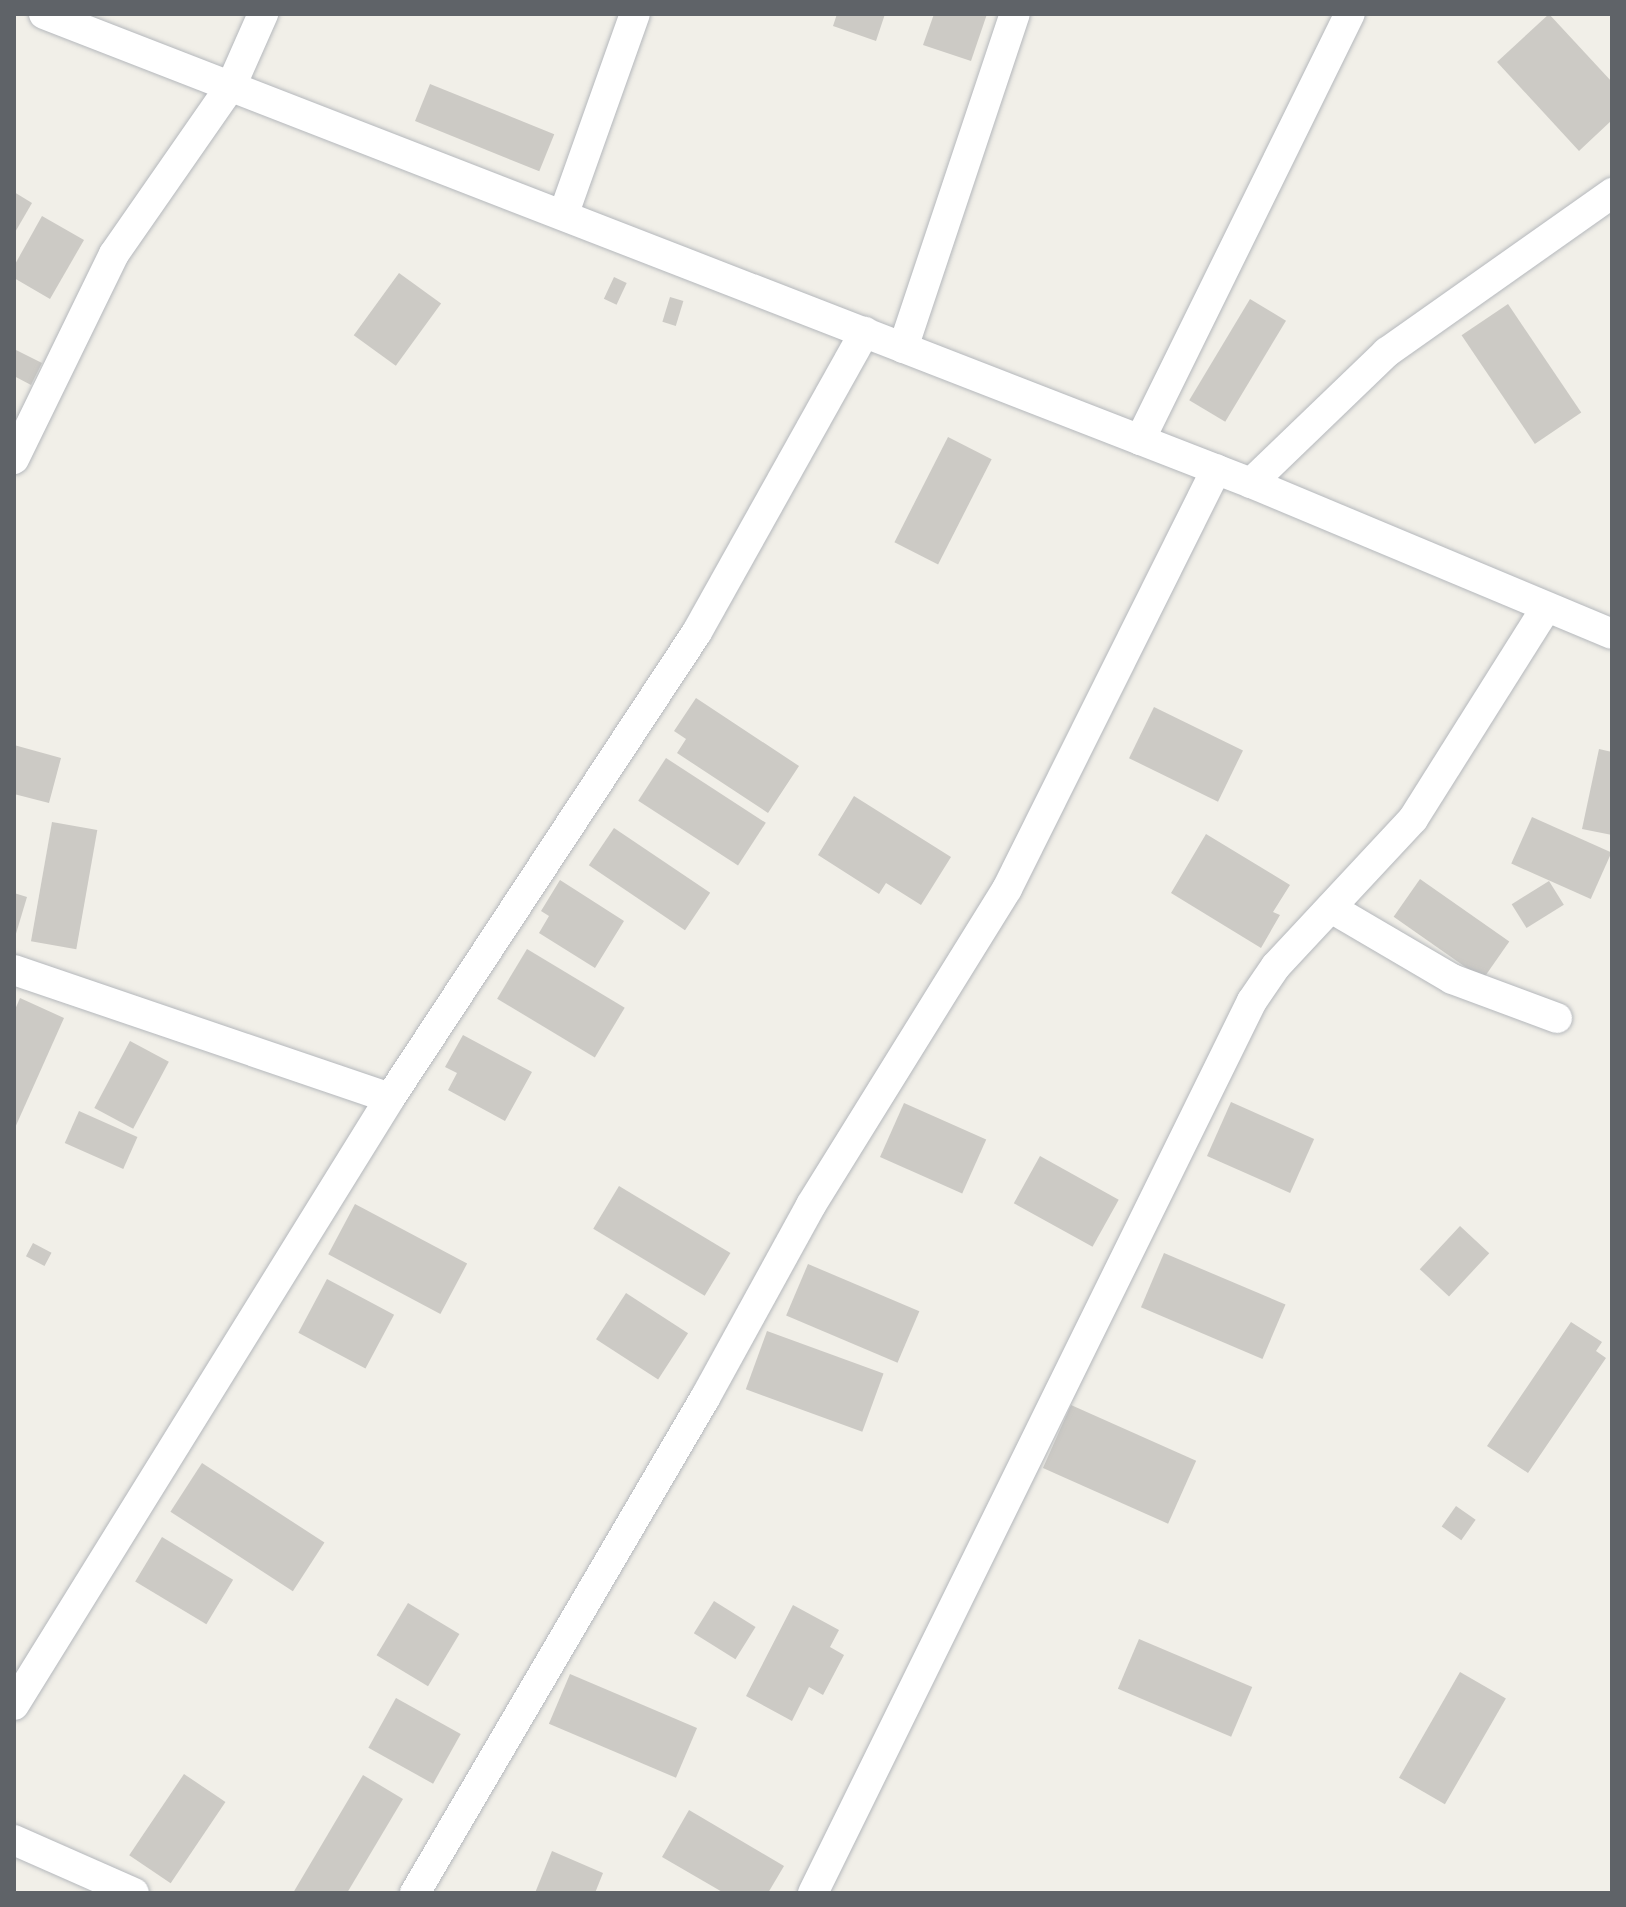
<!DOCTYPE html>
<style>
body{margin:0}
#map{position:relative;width:1626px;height:1907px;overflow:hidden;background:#f1efe8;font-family:Signika,sans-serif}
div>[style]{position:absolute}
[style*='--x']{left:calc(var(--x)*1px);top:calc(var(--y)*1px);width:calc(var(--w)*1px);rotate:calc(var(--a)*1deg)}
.building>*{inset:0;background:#cccac5;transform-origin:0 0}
.roads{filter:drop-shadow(0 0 2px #b5b8bc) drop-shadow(0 0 2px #b5b8bc)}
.minor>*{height:30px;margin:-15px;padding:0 15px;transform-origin:15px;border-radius:15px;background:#fff}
span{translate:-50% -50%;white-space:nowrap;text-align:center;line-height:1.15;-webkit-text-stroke:7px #fff;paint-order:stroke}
.frame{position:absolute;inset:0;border:16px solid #5f6368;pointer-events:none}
</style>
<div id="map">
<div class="building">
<div style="clip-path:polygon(837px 14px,885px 14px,876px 41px,833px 26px)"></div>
<div style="clip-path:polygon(934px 14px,987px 14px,971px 61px,923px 45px)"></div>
<div style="clip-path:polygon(1549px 14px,1612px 82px,1612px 120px,1579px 151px,1497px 62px)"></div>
<div style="left:430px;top:84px;width:134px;height:40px;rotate:22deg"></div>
<div style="clip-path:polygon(14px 192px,32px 203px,14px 234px)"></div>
<div style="clip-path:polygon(42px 216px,84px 240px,50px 299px,14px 278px,14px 266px)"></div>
<div style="left:399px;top:273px;width:52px;height:77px;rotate:36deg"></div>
<div style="left:614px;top:277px;width:14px;height:24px;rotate:25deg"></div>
<div style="left:670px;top:297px;width:14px;height:26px;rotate:17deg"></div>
<div style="left:1250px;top:299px;width:42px;height:118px;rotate:31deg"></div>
<div style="left:1508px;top:304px;width:131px;height:56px;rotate:56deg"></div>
<div style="clip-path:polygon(14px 349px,42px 363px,31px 385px,14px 376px)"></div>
<div style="left:948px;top:437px;width:49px;height:118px;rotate:27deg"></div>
<div style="clip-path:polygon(696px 698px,799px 766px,768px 813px,677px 753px,686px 739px,674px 731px)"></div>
<div style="left:1154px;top:707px;width:99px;height:57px;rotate:26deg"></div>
<div style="clip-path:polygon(14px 745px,61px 758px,49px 803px,14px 794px)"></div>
<div style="clip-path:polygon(1599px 749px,1612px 752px,1612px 835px,1582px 829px)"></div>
<div style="left:666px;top:758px;width:119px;height:51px;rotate:33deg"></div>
<div style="clip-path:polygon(854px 796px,951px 857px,921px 905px,886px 883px,879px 894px,818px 855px)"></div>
<div style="left:1532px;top:817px;width:87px;height:51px;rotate:24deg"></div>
<div style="left:52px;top:822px;width:46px;height:121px;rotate:10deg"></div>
<div style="left:614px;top:828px;width:116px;height:45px;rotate:34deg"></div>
<div style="clip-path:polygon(1206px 834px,1290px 885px,1273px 912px,1280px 915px,1261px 948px,1171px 893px)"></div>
<div style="left:1420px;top:879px;width:109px;height:46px;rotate:35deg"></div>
<div style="clip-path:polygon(560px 880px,624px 921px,595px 968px,539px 933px,549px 916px,541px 911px)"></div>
<div style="left:1549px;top:881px;width:28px;height:44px;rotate:58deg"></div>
<div style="clip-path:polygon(14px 893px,27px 897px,15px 937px,14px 937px)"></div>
<div style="left:527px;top:949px;width:114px;height:58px;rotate:31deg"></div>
<div style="clip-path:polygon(20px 998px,64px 1018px,14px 1130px,14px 1012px)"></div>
<div style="clip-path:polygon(463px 1035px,532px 1072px,505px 1121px,448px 1090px,457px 1073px,445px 1067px)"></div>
<div style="left:130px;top:1041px;width:44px;height:76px;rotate:28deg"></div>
<div style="left:1231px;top:1102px;width:91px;height:59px;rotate:24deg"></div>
<div style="left:904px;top:1103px;width:90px;height:59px;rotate:24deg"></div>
<div style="left:79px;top:1111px;width:64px;height:35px;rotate:24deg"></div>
<div style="left:1040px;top:1156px;width:90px;height:54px;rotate:29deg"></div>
<div style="left:619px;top:1186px;width:130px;height:50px;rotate:31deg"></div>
<div style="left:355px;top:1204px;width:127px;height:57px;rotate:28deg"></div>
<div style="left:1460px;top:1226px;width:40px;height:59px;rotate:43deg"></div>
<div style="left:33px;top:1243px;width:21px;height:15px;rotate:28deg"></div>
<div style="left:1164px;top:1253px;width:132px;height:59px;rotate:23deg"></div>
<div style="left:808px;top:1264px;width:121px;height:56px;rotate:23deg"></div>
<div style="left:327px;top:1279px;width:76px;height:61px;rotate:28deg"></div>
<div style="left:626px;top:1293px;width:74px;height:55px;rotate:33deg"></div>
<div style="clip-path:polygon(1571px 1322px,1602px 1342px,1596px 1351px,1606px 1358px,1528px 1473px,1487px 1446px)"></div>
<div style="left:767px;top:1331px;width:124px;height:62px;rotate:20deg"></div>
<div style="left:1071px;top:1405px;width:137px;height:69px;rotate:24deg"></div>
<div style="left:202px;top:1463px;width:146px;height:58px;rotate:33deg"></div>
<div style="left:1456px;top:1506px;width:24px;height:25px;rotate:35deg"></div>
<div style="left:162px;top:1537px;width:83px;height:52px;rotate:31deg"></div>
<div style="left:714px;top:1601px;width:49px;height:38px;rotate:32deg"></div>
<div style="left:408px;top:1603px;width:60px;height:61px;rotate:31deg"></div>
<div style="clip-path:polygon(793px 1605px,839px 1630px,830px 1647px,844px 1655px,823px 1695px,809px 1687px,792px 1721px,746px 1696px)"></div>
<div style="left:1139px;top:1639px;width:123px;height:54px;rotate:23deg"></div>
<div style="left:1460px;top:1672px;width:53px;height:122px;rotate:30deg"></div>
<div style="left:570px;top:1674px;width:138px;height:54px;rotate:23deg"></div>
<div style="left:396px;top:1698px;width:74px;height:57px;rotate:29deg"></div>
<div style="left:184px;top:1774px;width:50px;height:98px;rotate:34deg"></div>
<div style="clip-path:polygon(363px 1775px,403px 1799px,347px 1893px,293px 1893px)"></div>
<div style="clip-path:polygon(689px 1810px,784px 1866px,768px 1893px,724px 1893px,662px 1857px)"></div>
<div style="clip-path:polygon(552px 1851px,603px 1873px,595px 1893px,535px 1893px)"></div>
</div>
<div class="roads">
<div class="minor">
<div style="--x:44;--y:14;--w:1295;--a:21.23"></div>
<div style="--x:1251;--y:483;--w:391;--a:22.7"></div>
<div style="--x:564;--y:213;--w:211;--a:-70.4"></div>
<div style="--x:903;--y:348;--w:352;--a:-71.5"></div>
<div style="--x:1140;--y:440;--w:475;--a:-63.8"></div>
<div style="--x:14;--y:459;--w:228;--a:-64"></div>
<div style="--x:114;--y:254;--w:207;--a:-55.2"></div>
<div style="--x:232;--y:84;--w:77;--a:-66.1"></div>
<div style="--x:1251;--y:483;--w:189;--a:-43.9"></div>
<div style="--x:1387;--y:352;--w:276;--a:-35.2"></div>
<div style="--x:1331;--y:908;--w:140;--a:30.4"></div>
<div style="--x:1452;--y:979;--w:112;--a:20.4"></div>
<div style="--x:14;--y:970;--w:397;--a:18.8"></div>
<div style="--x:14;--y:1705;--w:714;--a:-58.22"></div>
<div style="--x:390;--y:1098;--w:558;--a:-56.62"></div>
<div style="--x:697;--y:632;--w:344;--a:-60.8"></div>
<div style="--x:14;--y:1840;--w:131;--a:23.8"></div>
<div style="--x:415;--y:1893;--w:574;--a:-59.64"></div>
<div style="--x:705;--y:1398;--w:220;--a:-61.2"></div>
<div style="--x:811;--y:1205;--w:372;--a:-58.2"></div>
<div style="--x:1007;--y:889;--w:469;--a:-63.5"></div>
<div style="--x:813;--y:1893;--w:994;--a:-63.8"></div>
<div style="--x:1252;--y:1001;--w:42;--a:-55.6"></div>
<div style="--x:1276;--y:966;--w:201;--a:-47"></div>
<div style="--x:1413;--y:819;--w:248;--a:-57.8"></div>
</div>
</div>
<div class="frame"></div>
</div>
